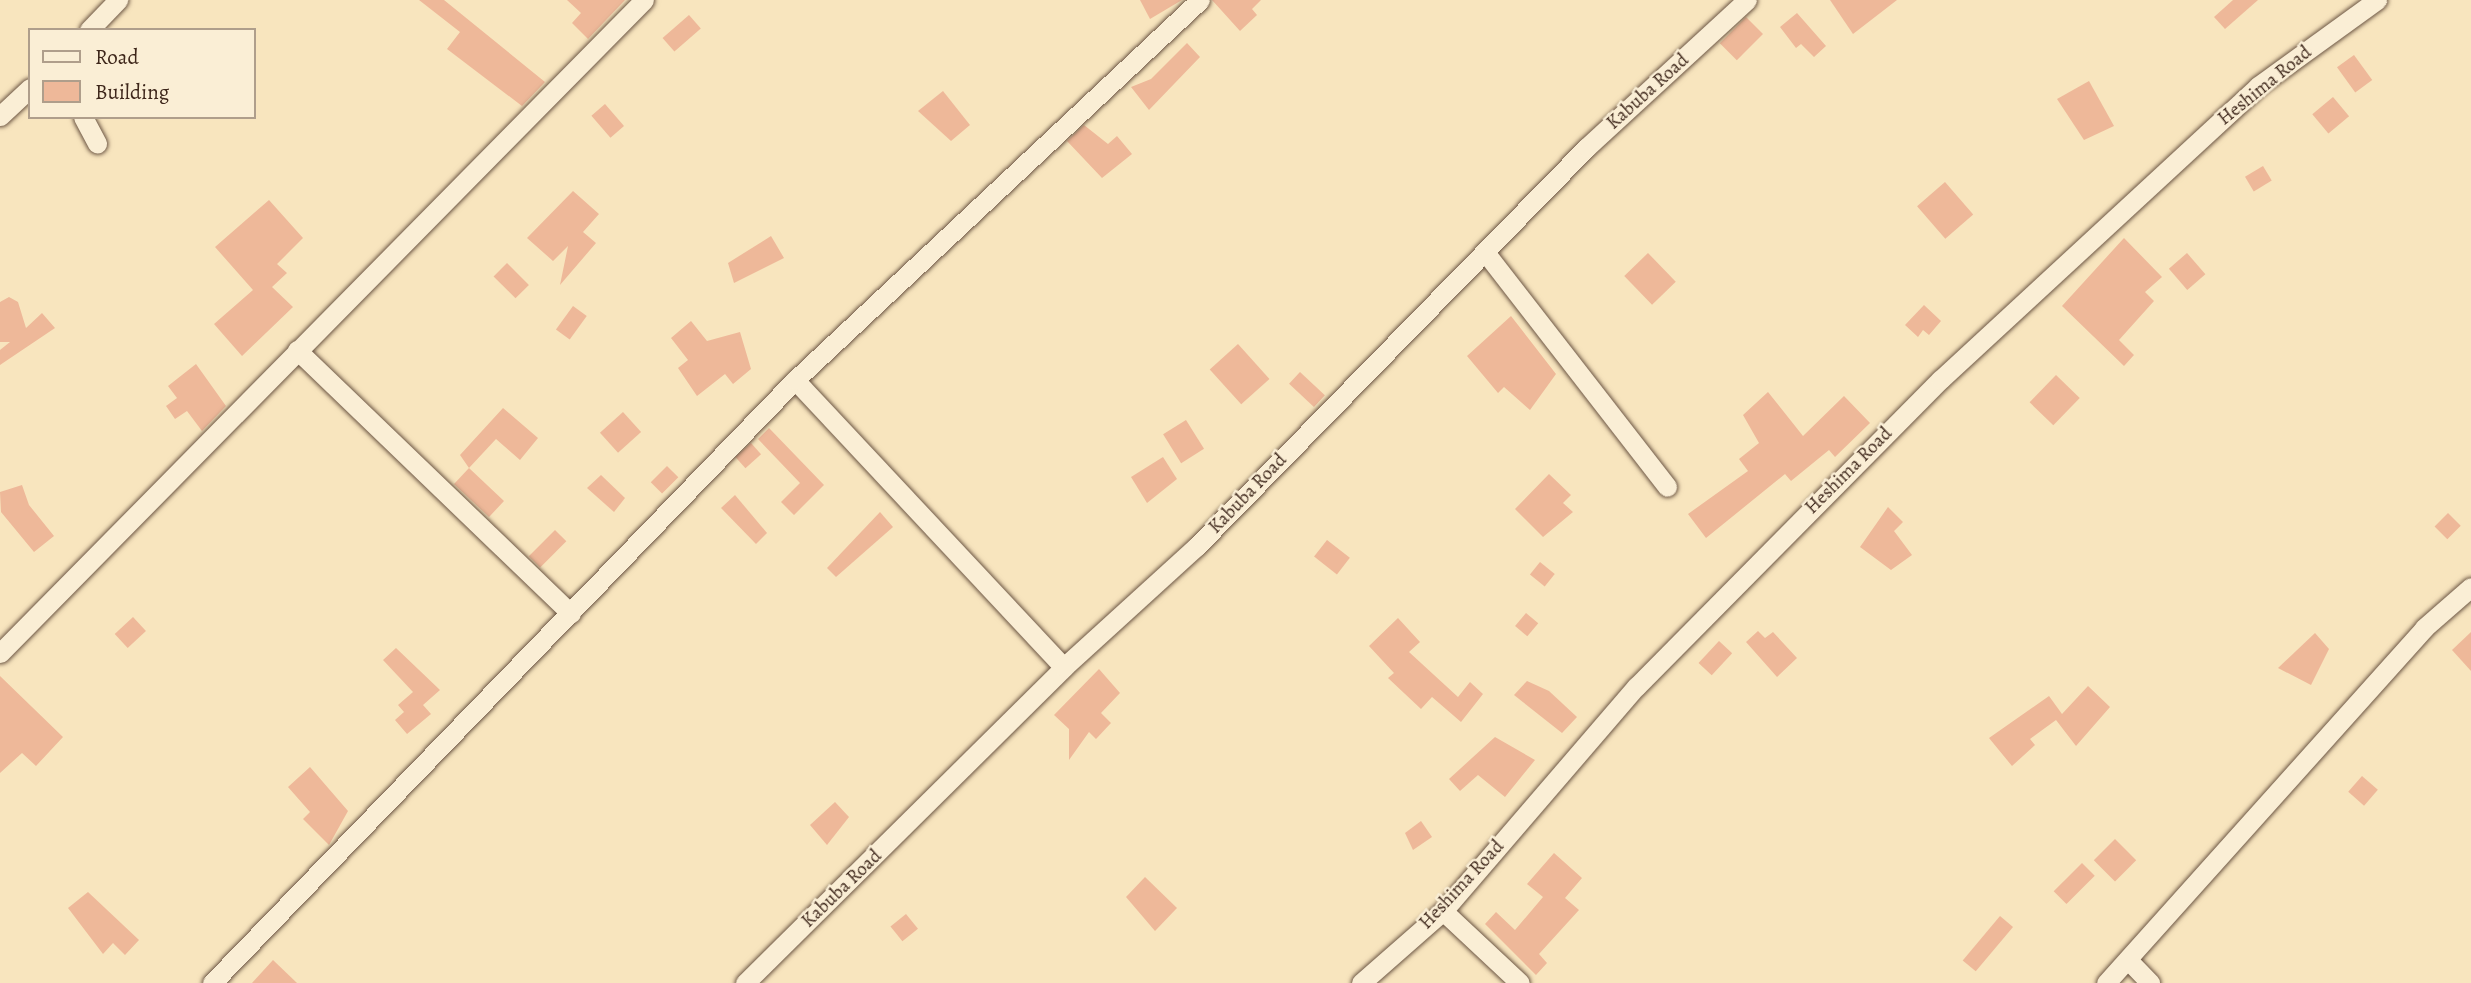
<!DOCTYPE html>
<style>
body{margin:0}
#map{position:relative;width:2471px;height:983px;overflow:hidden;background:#f8e5be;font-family:Alegreya,serif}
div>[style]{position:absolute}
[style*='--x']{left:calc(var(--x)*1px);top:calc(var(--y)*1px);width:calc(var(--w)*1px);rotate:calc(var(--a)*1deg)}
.building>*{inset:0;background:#eeb899;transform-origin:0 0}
.roads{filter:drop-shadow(0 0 2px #6c5644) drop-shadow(0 0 2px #6c5644)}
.minor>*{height:19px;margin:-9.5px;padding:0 9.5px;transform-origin:9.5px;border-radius:9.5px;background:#faeed5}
span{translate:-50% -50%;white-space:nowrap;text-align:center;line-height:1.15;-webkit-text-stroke:5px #faeed5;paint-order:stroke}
.street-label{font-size:19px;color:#3e271b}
.legend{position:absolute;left:28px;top:28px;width:228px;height:91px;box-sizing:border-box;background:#faeed5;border:2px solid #af9e8b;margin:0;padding:9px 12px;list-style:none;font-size:21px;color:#3e271b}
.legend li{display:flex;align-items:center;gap:14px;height:35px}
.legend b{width:35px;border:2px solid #af9e8b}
</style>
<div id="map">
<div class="building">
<div style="clip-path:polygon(419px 0,444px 0,545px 82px,522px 106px,447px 49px,460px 32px)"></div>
<div style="clip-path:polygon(567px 0,625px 0,588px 39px,572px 23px,581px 13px)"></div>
<div style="clip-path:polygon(1140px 0,1182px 0,1150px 19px)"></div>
<div style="clip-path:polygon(1212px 0,1261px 0,1252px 9px,1257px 15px,1240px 31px)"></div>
<div style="clip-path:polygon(1830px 0,1897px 0,1853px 34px)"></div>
<div style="clip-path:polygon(2233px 0,2258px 0,2225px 29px,2214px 17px)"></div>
<div style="clip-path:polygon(1797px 13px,1826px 46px,1814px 57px,1801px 44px,1796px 48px,1780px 27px)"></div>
<div style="left:689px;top:15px;width:18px;height:35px;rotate:49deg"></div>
<div style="left:1746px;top:17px;width:24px;height:37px;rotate:45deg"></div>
<div style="clip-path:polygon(1187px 43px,1200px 57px,1149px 110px,1131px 87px,1151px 79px)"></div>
<div style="left:2354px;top:55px;width:31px;height:21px;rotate:54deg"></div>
<div style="clip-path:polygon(2089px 81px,2114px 126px,2084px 140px,2057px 99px)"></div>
<div style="clip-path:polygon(943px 91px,970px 125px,951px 141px,918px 111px)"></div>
<div style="left:2333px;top:97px;width:25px;height:27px;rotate:50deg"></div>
<div style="left:605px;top:104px;width:29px;height:18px;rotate:49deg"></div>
<div style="clip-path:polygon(1084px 125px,1108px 144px,1117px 136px,1132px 154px,1102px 178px,1067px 141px)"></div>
<div style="left:2263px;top:166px;width:17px;height:21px;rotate:59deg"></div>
<div style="left:1945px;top:182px;width:43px;height:37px;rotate:49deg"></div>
<div style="clip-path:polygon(573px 191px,599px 214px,583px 232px,596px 243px,560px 285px,568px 246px,553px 261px,527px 238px)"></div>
<div style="clip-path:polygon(269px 200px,303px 238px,277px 264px,287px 273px,272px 287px,293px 307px,242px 356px,214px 324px,253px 290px,215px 247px)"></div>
<div style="clip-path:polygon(771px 236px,784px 258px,734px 283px,728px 263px)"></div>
<div style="clip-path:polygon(2124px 238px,2162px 277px,2145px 292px,2154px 301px,2119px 340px,2134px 355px,2124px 366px,2062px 306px)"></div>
<div style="left:1648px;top:253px;width:40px;height:33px;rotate:46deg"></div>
<div style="left:2187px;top:253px;width:28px;height:24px;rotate:49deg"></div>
<div style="left:507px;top:263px;width:31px;height:19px;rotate:45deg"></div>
<div style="clip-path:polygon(9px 297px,18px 302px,26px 328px,42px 313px,55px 328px,0 365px,0 350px,10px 342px,0 342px,0 302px)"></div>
<div style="clip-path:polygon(1924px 305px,1941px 321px,1929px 335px,1923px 330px,1918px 337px,1905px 325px)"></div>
<div style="left:573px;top:306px;width:17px;height:29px;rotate:36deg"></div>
<div style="clip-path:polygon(1511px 316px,1556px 374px,1530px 410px,1504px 387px,1498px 393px,1467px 356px)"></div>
<div style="clip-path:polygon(691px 321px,707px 341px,740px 332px,751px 369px,733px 384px,725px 374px,697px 396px,678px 368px,688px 360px,671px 338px)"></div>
<div style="left:1238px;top:344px;width:47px;height:38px;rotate:48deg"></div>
<div style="clip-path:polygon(196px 364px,226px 406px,202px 431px,187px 411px,175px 419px,166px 406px,177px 398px,168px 386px)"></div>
<div style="left:1300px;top:372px;width:34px;height:16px;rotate:43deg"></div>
<div style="left:2056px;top:375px;width:33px;height:38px;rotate:44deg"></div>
<div style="clip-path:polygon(1768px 392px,1803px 436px,1844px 396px,1870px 423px,1835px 457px,1829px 450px,1791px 481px,1785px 474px,1706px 538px,1688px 514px,1748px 471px,1739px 459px,1759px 443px,1743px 415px)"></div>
<div style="clip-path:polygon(503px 408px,538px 438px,520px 460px,496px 439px,469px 468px,504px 501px,489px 517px,454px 484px,469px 468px,460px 455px)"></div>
<div style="left:623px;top:412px;width:27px;height:31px;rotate:48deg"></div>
<div style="left:1186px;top:420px;width:34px;height:27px;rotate:58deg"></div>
<div style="clip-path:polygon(769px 428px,824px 485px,794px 515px,781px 502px,800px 483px,758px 439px)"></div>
<div style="left:751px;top:443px;width:15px;height:21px;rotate:48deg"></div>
<div style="clip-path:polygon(1163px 457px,1177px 479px,1147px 503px,1131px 477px)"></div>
<div style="left:667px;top:466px;width:16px;height:23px;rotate:45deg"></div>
<div style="clip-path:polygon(1549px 474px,1571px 495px,1563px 503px,1573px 512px,1543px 537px,1515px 509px)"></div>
<div style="clip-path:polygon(601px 475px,625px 498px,614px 512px,587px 488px)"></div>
<div style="clip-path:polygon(22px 485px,29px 505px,54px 536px,34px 552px,1px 512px,0 492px)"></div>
<div style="clip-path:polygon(735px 495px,767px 533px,756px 544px,721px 508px)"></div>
<div style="clip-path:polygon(1888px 507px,1903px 522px,1894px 531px,1912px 555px,1891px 570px,1860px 547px)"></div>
<div style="clip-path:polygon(880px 512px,893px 527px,836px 577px,827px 568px)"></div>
<div style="left:2448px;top:513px;width:18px;height:19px;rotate:45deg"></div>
<div style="left:555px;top:530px;width:16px;height:37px;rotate:45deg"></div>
<div style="left:1327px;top:540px;width:29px;height:21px;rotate:38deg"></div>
<div style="left:1540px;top:562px;width:19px;height:16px;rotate:39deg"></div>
<div style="left:1526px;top:613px;width:16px;height:17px;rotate:40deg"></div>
<div style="left:133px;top:617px;width:19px;height:25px;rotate:47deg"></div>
<div style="clip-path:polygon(1398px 618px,1420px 642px,1409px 652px,1458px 697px,1470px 682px,1483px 694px,1461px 722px,1432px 697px,1421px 709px,1388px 678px,1394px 673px,1369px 646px)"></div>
<div style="clip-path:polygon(1758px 631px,1765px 638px,1773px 632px,1797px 658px,1777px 677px,1746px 642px)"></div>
<div style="clip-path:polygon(2471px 632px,2471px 671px,2452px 650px)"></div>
<div style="clip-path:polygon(2315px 633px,2329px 649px,2311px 685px,2278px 668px)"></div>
<div style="left:1719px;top:641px;width:18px;height:30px;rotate:43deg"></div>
<div style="clip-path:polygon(396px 648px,440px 690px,423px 705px,431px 714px,407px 734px,395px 720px,404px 712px,398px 705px,413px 692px,383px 660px)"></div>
<div style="clip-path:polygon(1099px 669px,1120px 693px,1101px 713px,1111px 723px,1096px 739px,1089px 732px,1069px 760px,1069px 729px,1054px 715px)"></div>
<div style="clip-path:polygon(0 676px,63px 737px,36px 766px,22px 753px,0 773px)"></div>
<div style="clip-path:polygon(1527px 681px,1549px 691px,1577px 717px,1562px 733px,1514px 695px)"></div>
<div style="clip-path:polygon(2088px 686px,2110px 707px,2076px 746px,2056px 720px,2030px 739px,2035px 745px,2012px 766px,1989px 738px,2049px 696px,2062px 714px)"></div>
<div style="clip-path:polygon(1495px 737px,1535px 760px,1505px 797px,1478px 775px,1460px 791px,1449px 779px)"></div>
<div style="clip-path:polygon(310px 767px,348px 811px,329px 845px,303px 819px,310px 812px,288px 787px)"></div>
<div style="left:2362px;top:776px;width:21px;height:21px;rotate:41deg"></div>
<div style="clip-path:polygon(835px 802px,849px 817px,827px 845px,810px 825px)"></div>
<div style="clip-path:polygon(1421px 821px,1432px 837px,1413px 850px,1405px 833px)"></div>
<div style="left:2115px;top:839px;width:30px;height:30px;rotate:45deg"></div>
<div style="clip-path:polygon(1554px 853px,1582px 878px,1565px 898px,1579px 910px,1539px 954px,1547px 963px,1536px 975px,1485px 924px,1496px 912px,1515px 930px,1543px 897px,1527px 884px)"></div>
<div style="left:2082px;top:863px;width:18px;height:40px;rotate:45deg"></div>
<div style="clip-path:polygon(1145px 877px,1177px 908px,1155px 931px,1126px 897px)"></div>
<div style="clip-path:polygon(88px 892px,139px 940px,125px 955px,113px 943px,103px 954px,68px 908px)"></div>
<div style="left:906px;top:914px;width:19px;height:20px;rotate:51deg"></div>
<div style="left:2000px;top:916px;width:17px;height:58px;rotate:40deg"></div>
<div style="clip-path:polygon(273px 960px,297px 983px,252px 983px)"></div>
</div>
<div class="roads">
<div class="minor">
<div style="--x:89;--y:30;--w:42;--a:-46"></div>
<div style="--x:0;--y:116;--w:41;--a:-43"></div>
<div style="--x:83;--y:117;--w:30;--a:62"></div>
<div style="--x:1485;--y:252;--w:297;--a:52.2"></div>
<div style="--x:297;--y:350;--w:380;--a:43.9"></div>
<div style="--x:795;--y:380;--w:393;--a:46.9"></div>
<div style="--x:0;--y:653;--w:917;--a:-45.4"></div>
<div style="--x:1443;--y:911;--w:105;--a:43.1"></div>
<div style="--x:2130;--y:962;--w:29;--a:46"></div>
<div style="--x:212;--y:983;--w:839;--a:-45.97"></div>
<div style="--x:795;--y:380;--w:555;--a:-43.18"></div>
<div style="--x:745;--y:983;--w:449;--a:-44.7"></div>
<div style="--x:1064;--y:667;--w:178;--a:-42.3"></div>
<div style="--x:1196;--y:547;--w:559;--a:-45.65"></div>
<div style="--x:1587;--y:147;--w:217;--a:-42.6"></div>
<div style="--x:1361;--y:983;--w:109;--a:-41.3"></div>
<div style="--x:1443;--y:911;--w:296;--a:-49.3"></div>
<div style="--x:1636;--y:687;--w:433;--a:-45.3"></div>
<div style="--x:1941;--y:379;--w:432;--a:-42.7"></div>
<div style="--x:2258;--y:86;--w:147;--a:-35.9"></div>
<div style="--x:2106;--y:983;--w:477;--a:-48.1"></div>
<div style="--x:2424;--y:628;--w:62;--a:-41.1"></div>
</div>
</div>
<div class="street-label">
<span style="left:2265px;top:86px;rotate:-39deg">Heshima Road</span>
<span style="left:1648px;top:92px;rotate:-42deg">Kabuba Road</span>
<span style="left:1849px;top:471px;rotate:-45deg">Heshima Road</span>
<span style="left:1248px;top:494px;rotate:-46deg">Kabuba Road</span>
<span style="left:1462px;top:885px;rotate:-47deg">Heshima Road</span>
<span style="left:842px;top:889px;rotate:-44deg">Kabuba Road</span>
</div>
<ul class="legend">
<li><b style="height:9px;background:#faeed5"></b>Road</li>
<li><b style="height:19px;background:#eeb899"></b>Building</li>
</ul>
</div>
